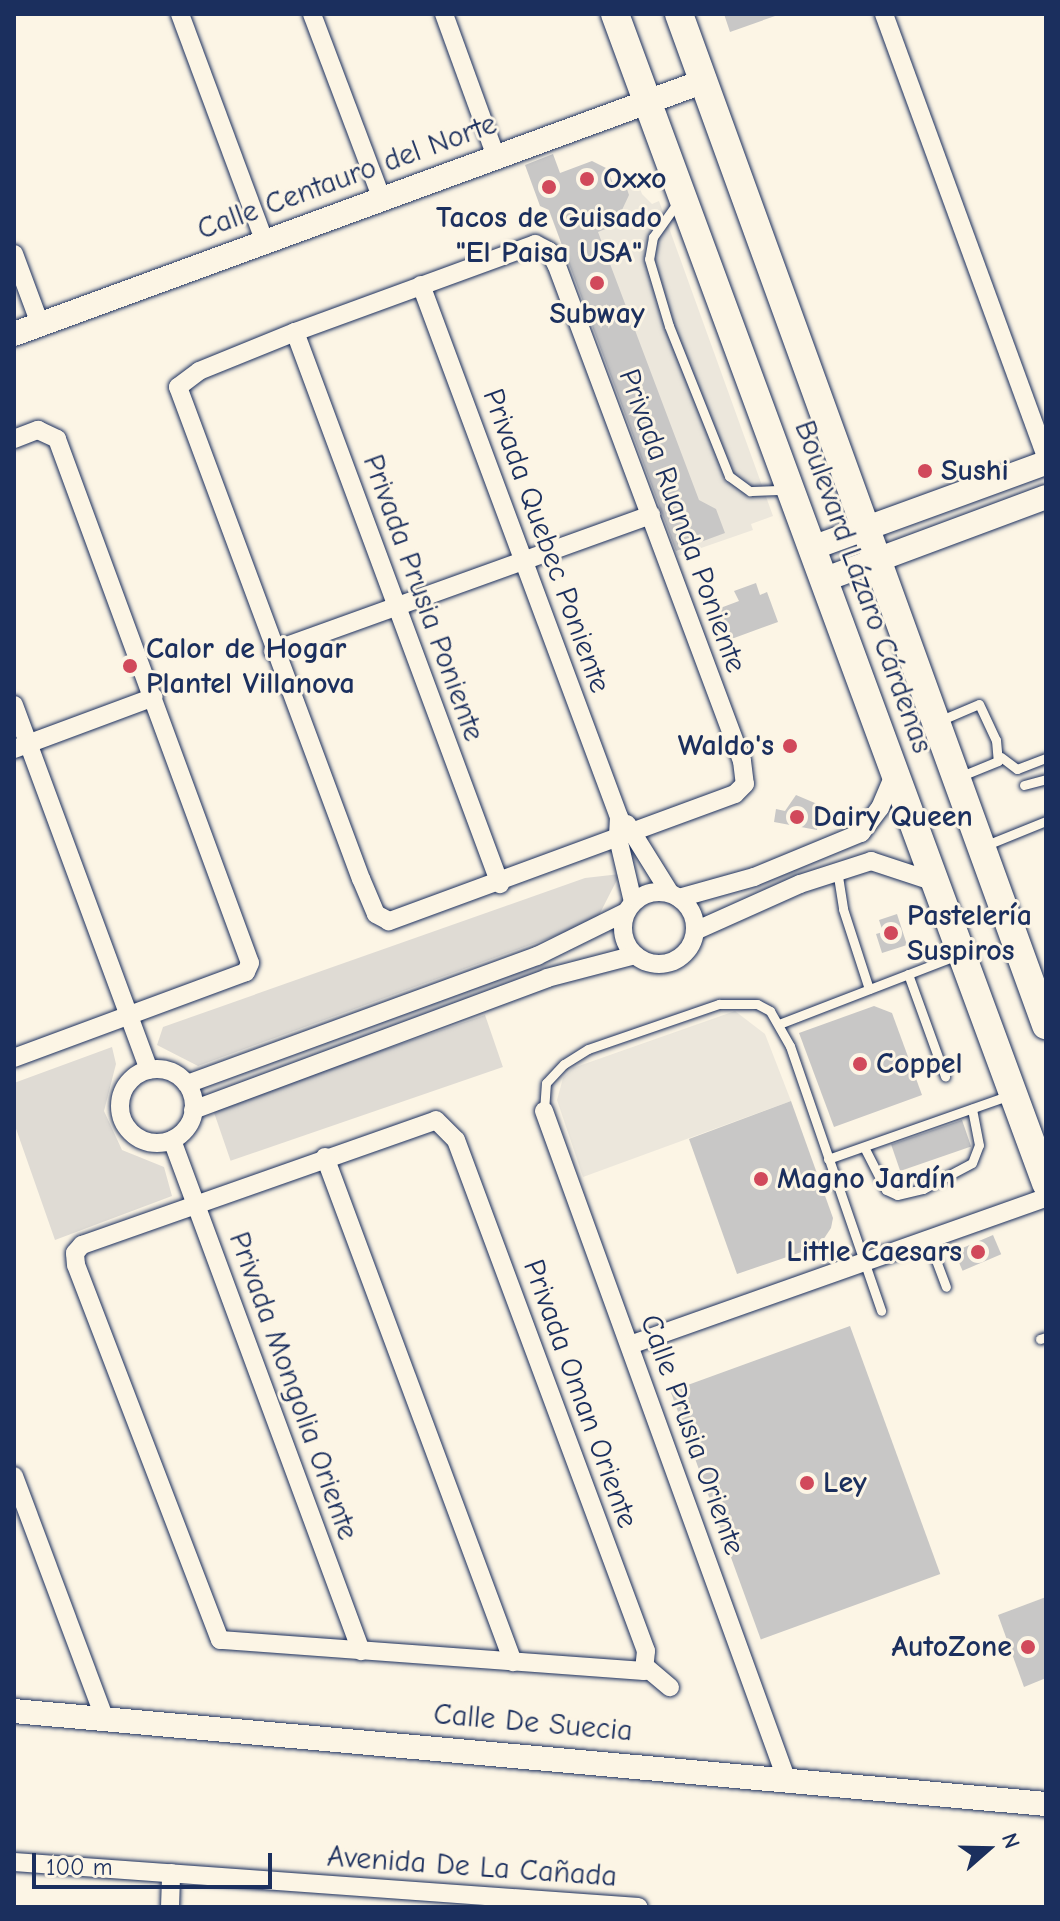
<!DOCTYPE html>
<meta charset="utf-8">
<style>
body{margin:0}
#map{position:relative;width:1060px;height:1921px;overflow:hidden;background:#fcf5e5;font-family:"Comic Neue",sans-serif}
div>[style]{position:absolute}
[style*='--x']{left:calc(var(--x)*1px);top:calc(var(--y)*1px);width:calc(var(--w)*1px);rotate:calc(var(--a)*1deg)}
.built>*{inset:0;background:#ece7dc}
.green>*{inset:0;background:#dfdbd4;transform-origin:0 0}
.building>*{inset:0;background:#c8c7c6;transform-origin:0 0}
.roads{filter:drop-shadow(0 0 2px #1b2f5e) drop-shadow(0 0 2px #1b2f5e)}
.lane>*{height:9px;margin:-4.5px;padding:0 4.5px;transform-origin:4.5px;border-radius:4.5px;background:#fcf5e5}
.street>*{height:18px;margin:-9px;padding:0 9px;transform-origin:9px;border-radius:9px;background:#fcf5e5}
.street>.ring{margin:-9px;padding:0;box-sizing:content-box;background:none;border:18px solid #fcf5e5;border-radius:50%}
.secondary>*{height:24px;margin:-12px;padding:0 12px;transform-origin:12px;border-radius:12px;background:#fcf5e5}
.primary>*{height:28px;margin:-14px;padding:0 14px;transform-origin:14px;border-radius:14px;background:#fcf5e5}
.dots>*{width:22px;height:22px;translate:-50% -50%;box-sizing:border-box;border:4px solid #fcf5e5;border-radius:50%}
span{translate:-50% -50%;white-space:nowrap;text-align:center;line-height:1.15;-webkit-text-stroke:6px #fcf5e5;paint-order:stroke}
.street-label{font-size:30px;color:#1b2f5e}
.poi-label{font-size:30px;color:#1b2f5e;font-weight:700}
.left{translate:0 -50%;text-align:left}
.right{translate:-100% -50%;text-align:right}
.frame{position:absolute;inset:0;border:16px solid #1b2f5e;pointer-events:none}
.north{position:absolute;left:948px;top:1809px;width:80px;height:80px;-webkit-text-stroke:6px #fcf5e5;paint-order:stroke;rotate:70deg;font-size:22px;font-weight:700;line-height:32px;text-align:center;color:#1b2f5e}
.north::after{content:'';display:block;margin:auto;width:28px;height:36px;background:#1b2f5e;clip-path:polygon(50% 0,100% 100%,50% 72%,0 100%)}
.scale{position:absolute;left:32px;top:1853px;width:240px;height:36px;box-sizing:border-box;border:4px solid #1b2f5e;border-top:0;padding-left:10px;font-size:24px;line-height:28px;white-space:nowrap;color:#1b2f5e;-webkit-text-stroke:6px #fcf5e5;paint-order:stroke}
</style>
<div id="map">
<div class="built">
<div style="clip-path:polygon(635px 176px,642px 194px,652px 204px,659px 201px,668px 225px,773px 516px,751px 524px,753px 530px,678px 556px,548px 208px)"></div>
<div style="clip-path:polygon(735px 1011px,765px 1034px,791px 1101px,583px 1177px,557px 1100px,563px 1078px,573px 1068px)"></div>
</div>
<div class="green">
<div style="clip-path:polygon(620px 874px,596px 921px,198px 1066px,157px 1045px,163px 1027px,585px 878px)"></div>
<div style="left:485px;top:1015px;width:55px;height:288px;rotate:71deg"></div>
<div style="clip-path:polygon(112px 1047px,116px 1064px,104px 1111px,122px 1150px,164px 1167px,172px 1196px,55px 1240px,14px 1123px,14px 1083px)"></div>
</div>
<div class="building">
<div style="clip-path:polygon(724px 14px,774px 14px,775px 16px,730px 32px)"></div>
<div style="clip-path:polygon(553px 154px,560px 173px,592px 161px,608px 169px,613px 184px,624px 180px,629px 195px,615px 225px,598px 232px,699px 500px,716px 509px,725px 533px,676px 551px,549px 210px,540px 206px,525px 165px)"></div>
<div style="clip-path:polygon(756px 583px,760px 595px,767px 592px,778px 622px,726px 641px,715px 610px,739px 601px,734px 591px)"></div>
<div style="clip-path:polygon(796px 795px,822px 806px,817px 830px,774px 822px,776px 809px,785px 811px)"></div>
<div style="clip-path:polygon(897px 914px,907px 945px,882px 953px,876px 934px,883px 932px,879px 920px)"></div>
<div style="clip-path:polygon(874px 1006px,892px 1013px,922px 1095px,834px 1127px,799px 1033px)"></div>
<div style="clip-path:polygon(791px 1101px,833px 1218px,831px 1228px,819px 1246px,737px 1274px,689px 1139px)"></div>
<div style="left:962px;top:1120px;width:28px;height:75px;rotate:71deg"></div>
<div style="left:993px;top:1235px;width:21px;height:42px;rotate:67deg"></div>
<div style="left:850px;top:1326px;width:264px;height:191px;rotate:70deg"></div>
<div style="clip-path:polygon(1046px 1597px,1046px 1678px,1024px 1687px,998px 1615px)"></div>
</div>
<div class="roads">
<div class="lane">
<div style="--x:680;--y:199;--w:47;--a:125.4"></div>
<div style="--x:653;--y:237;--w:22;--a:100"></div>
<div style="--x:649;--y:259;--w:70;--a:73.4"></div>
<div style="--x:669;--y:326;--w:162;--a:68.2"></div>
<div style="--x:729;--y:476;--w:26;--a:36"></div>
<div style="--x:750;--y:491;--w:37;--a:-2"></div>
<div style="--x:939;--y:721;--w:43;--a:-23"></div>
<div style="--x:979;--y:704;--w:40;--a:65"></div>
<div style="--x:996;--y:740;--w:21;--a:85"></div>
<div style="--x:998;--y:761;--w:42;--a:157.7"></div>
<div style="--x:1001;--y:757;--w:20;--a:37"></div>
<div style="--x:1017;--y:769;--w:31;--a:-21"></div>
<div style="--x:1024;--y:785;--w:23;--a:-15"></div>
<div style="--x:984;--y:846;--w:67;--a:-22"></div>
<div style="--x:837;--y:870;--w:39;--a:81"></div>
<div style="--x:843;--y:909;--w:84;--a:72"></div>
<div style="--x:908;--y:974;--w:109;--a:70.1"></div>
<div style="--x:779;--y:1024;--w:192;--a:-21.1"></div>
<div style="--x:544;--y:1111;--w:28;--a:-86"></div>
<div style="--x:546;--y:1083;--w:26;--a:-47"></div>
<div style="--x:564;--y:1064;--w:28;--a:-32"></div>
<div style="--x:588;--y:1049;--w:139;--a:-19"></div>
<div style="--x:719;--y:1004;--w:38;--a:0"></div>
<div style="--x:757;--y:1004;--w:15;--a:28"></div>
<div style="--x:770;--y:1011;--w:40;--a:60.3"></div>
<div style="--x:790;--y:1046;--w:280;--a:71"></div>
<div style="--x:864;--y:1147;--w:48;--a:62.9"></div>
<div style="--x:886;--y:1190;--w:12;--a:24"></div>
<div style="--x:897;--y:1195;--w:27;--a:-13"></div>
<div style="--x:923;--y:1189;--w:55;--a:-28"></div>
<div style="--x:972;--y:1163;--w:19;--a:-69"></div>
<div style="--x:979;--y:1145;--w:37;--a:-101"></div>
<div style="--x:828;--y:1159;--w:193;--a:-19.4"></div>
<div style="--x:928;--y:1239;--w:51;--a:69.4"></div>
<div style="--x:1040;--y:1339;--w:6;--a:-18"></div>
</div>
<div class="street">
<div style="--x:180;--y:14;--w:243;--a:69.6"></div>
<div style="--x:312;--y:14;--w:198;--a:69.3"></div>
<div style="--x:444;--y:14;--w:152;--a:70"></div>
<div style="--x:884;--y:14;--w:471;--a:69.9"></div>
<div style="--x:535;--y:244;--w:16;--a:27"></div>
<div style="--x:549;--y:251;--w:17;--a:62"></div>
<div style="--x:557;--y:266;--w:528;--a:69.51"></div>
<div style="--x:742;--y:761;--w:23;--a:83"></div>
<div style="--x:745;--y:784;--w:14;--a:135"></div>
<div style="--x:735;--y:794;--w:369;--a:159.8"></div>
<div style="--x:389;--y:921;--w:15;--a:-152"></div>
<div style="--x:376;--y:914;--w:38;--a:-113"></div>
<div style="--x:361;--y:879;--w:525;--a:-110.4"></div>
<div style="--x:178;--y:387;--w:26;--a:-37"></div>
<div style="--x:199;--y:371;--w:104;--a:-22.1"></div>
<div style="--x:295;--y:332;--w:256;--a:-20.1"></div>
<div style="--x:14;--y:254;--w:75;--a:69.6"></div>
<div style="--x:421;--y:285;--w:568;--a:69.59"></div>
<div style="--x:619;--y:817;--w:21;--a:93"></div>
<div style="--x:618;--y:838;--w:66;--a:76.8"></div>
<div style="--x:295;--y:332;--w:589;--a:69.63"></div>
<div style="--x:14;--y:439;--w:26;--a:-21"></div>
<div style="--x:38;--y:430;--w:21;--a:25"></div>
<div style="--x:57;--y:439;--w:558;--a:69.78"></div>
<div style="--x:250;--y:963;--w:10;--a:114"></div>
<div style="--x:246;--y:972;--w:247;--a:159.7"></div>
<div style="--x:273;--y:651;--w:402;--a:-19.8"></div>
<div style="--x:14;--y:705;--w:389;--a:69.7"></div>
<div style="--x:14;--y:749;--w:149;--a:-20.4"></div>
<div style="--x:627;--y:824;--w:81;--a:58.1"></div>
<div class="ring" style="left:623px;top:892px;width:54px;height:54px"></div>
<div style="--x:679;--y:898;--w:78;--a:-15.6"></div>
<div style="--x:754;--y:877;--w:116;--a:-22.4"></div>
<div style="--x:861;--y:833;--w:31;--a:-53"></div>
<div style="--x:880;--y:808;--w:38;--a:-67"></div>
<div style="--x:695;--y:931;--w:115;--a:-24.1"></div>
<div style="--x:800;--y:884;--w:75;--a:-17.9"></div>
<div style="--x:871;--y:861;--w:67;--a:18.2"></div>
<div class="ring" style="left:120px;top:1069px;width:56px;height:56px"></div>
<div style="--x:187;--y:1084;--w:373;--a:-20.1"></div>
<div style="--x:537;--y:956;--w:99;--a:-26.3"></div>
<div style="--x:193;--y:1110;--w:378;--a:-20.4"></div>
<div style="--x:547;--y:978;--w:91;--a:-14.6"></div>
<div style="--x:544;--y:1111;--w:710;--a:70.06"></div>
<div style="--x:436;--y:1120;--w:28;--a:45"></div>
<div style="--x:456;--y:1140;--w:545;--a:69.6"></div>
<div style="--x:646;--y:1651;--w:20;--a:96"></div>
<div style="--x:644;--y:1671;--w:425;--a:-175.8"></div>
<div style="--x:220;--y:1640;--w:402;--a:-111"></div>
<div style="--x:76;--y:1265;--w:12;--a:-95"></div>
<div style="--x:75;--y:1253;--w:11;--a:-49"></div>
<div style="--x:82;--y:1245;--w:375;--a:-19.4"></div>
<div style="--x:172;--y:1140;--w:545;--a:69.7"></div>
<div style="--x:325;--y:1157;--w:539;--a:69.58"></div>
<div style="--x:630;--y:1345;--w:441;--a:-19.5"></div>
<div style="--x:14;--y:1476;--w:259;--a:69.5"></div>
<div style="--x:647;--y:1668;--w:30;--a:40"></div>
<div style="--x:14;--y:1862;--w:626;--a:4.12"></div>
<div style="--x:170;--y:1907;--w:34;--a:-88"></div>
</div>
<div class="secondary">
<div style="--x:14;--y:334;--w:733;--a:-20.12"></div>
<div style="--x:812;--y:548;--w:249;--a:-20"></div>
<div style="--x:823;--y:580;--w:238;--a:-20.4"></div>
<div style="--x:14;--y:1711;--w:1036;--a:5.15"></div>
</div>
<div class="primary">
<div style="--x:615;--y:14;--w:1246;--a:69.76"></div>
<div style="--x:679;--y:14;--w:1076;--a:70.05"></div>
</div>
</div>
<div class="dots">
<div style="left:587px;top:179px;background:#d1495b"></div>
<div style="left:549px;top:187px;background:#d1495b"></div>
<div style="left:597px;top:283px;background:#d1495b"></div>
<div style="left:925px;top:471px;background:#d1495b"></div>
<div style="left:130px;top:666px;background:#d1495b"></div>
<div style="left:790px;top:746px;background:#d1495b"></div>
<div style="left:797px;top:817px;background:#d1495b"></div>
<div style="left:891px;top:933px;background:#d1495b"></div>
<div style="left:860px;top:1064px;background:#d1495b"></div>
<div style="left:761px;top:1179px;background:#d1495b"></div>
<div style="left:978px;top:1252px;background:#d1495b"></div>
<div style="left:807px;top:1483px;background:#d1495b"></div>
<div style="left:1028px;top:1647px;background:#d1495b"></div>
</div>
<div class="street-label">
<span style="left:347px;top:177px;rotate:-20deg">Calle Centauro del Norte</span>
<span style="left:682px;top:521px;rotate:70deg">Privada Ruanda Poniente</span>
<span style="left:546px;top:541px;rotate:70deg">Privada Quebec Poniente</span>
<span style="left:863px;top:587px;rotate:70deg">Boulevard Lázaro Cárdenas</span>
<span style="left:423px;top:598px;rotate:70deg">Privada Prusia Poniente</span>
<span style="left:293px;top:1386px;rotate:70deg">Privada Mongolia Oriente</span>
<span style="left:580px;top:1394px;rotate:70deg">Privada Oman Oriente</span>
<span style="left:692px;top:1435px;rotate:70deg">Calle Prusia Oriente</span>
<span style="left:533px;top:1723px;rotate:5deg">Calle De Suecia</span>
<span style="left:472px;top:1867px;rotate:4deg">Avenida De La Cañada</span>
</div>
<div class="poi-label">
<span class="left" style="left:603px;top:179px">Oxxo</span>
<span style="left:549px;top:235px">Tacos de Guisado<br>"El Paisa USA"</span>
<span style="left:597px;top:314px">Subway</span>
<span class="left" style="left:941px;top:471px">Sushi</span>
<span class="left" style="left:146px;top:666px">Calor de Hogar<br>Plantel Villanova</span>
<span class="right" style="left:774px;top:746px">Waldo's</span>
<span class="left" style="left:813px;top:817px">Dairy Queen</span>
<span class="left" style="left:907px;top:933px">Pastelería<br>Suspiros</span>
<span class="left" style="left:876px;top:1064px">Coppel</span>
<span class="left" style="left:777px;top:1179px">Magno Jardín</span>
<span class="right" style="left:962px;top:1252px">Little Caesars</span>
<span class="left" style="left:823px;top:1483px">Ley</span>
<span class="right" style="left:1012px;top:1647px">AutoZone</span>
</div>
<div class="frame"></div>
<div class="north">N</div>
<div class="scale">100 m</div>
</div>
